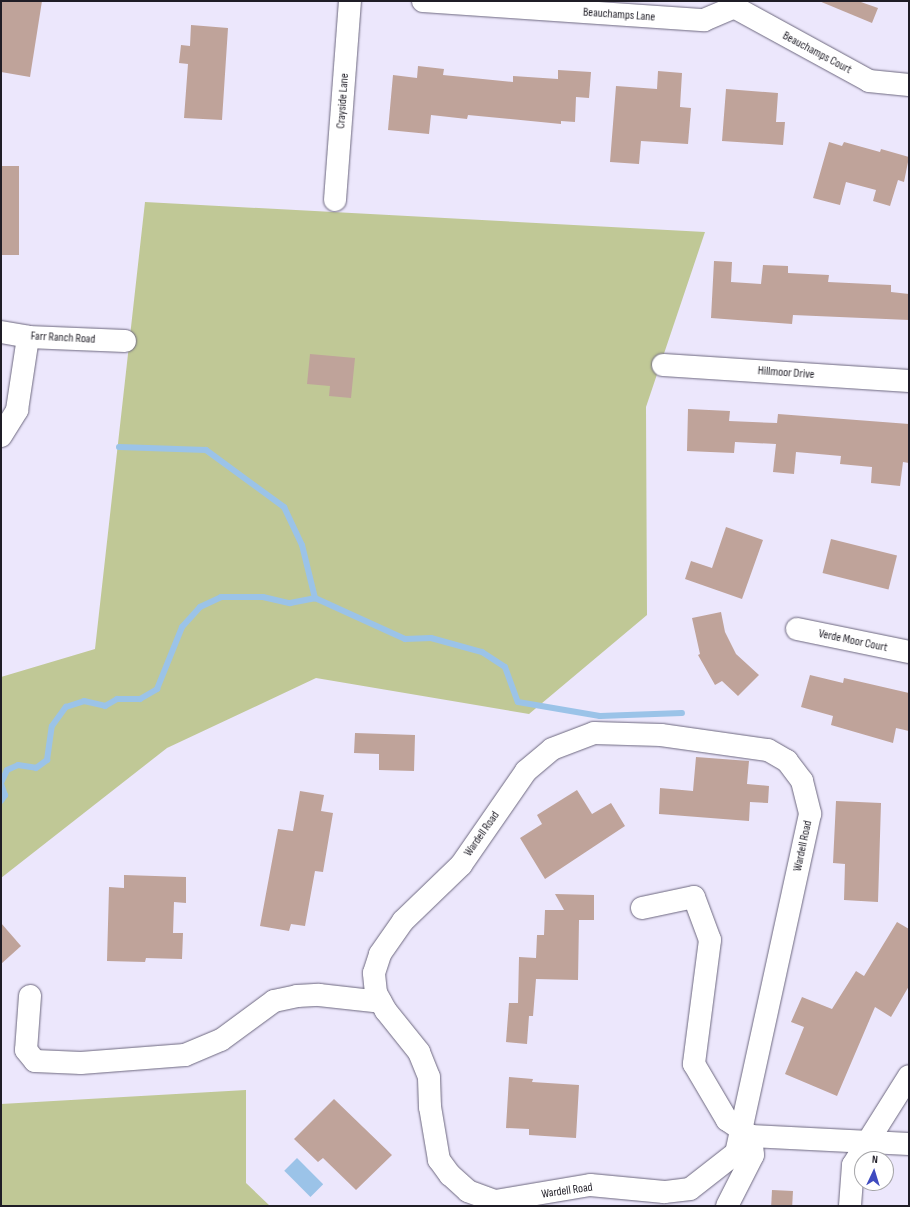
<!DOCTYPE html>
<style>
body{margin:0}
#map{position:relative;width:910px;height:1207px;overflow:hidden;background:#ece7fc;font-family:"Sofia Sans Condensed",sans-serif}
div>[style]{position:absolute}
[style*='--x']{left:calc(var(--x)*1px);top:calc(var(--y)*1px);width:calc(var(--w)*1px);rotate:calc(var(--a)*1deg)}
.green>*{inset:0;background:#c0c896}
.water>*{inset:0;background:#9bc3e8;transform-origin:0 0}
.stream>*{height:6px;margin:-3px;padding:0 3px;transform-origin:3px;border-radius:3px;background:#9bc3e8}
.building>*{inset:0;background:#bfa39a;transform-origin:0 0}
.roads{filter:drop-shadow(0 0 1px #6d687f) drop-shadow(0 0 1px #6d687f)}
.minor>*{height:22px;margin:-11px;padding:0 11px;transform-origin:11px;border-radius:11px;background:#fff}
span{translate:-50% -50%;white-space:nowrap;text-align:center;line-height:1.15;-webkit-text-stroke:4px #fff;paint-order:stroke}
.street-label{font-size:12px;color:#1f1d26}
.frame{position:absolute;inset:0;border:2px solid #1f1d26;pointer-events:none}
.north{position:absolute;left:854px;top:1151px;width:40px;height:40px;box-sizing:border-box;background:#fff;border:1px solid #a5a5a8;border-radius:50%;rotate:4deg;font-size:11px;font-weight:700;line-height:16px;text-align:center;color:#1f1d26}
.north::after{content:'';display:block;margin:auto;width:14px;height:18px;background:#3f4bbf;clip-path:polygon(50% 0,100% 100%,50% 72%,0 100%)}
</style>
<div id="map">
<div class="green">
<div style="clip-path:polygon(145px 202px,705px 232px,646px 407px,647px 615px,529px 714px,316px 678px,167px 748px,1px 878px,1px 677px,95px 649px)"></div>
<div style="clip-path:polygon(246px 1090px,246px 1183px,270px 1206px,1px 1206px,1px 1104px)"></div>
</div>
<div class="water">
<div style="left:297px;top:1158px;width:37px;height:18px;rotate:45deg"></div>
</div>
<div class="stream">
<div style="--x:119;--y:447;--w:87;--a:2"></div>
<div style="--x:206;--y:450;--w:97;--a:36.2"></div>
<div style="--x:284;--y:507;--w:42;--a:64.7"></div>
<div style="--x:302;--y:545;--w:55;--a:76.2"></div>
<div style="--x:1;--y:783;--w:14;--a:-65"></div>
<div style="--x:7;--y:770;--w:12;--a:-24"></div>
<div style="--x:18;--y:765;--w:18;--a:9"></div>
<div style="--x:36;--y:768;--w:14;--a:-36"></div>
<div style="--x:47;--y:760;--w:34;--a:-82"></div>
<div style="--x:52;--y:726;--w:24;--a:-54"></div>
<div style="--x:66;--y:707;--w:19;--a:-18"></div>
<div style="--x:84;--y:701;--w:22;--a:13"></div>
<div style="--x:105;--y:706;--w:14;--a:-30"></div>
<div style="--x:117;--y:699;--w:23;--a:0"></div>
<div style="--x:140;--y:699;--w:20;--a:-30"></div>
<div style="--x:157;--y:689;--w:67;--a:-68"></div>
<div style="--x:182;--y:627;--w:27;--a:-48"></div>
<div style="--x:200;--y:607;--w:23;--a:-25"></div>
<div style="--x:221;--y:597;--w:42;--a:0"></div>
<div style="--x:263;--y:597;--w:28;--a:13"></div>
<div style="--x:290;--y:603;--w:25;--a:-11"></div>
<div style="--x:315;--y:598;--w:99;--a:24.5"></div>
<div style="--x:405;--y:639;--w:26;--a:-2"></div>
<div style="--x:431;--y:638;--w:53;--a:15.4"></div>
<div style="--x:482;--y:652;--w:27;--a:33"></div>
<div style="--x:505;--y:667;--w:37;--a:70"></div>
<div style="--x:518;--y:702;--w:83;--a:9.7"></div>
<div style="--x:600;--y:716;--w:82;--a:-2.1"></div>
<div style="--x:1;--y:784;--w:12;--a:70"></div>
<div style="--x:5;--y:795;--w:7;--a:124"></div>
</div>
<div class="building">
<div style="clip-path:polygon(1px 1px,42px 1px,30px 77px,1px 72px)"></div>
<div style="clip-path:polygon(819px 1px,858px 1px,878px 8px,872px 23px)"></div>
<div style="clip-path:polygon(191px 25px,228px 28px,222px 120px,184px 118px,188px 64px,179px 63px,181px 45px,190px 46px)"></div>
<div style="clip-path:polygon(418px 66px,444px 69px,443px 75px,513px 82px,513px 76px,558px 79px,558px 70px,591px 72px,589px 98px,576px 97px,575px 122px,561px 121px,561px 124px,468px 115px,467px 119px,431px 115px,429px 134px,388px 130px,393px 75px,417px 78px)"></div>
<div style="clip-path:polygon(658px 71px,682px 73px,680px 107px,691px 108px,688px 144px,641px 141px,639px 164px,610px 162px,616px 86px,657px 89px)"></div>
<div style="clip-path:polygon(726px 89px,778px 93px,776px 122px,785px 122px,783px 145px,722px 141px)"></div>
<div style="clip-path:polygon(829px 142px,842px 146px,844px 142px,880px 152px,881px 149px,909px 157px,904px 182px,898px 180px,890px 206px,873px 201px,876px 190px,846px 182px,840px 205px,813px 198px)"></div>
<div style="left:1px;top:166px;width:18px;height:89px"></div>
<div style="clip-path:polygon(714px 261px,732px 262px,731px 282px,761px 284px,763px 265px,788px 266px,788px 273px,829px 275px,828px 282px,891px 285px,891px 292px,909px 294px,909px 320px,793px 315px,792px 324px,711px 318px)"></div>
<div style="clip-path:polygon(310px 354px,355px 358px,351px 398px,329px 396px,330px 386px,307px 384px)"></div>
<div style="clip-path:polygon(688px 409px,730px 411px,729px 421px,777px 423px,778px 414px,909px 424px,909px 463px,903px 462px,900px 486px,871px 483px,872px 467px,840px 464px,841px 456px,796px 452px,794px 474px,773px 472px,776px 444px,735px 442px,734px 453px,687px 451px)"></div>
<div style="clip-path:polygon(726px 527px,763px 540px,742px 599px,685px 579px,691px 561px,712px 568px)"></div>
<div style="left:831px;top:539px;width:68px;height:35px;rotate:14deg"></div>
<div style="clip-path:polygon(721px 612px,725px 632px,736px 654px,759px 675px,738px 696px,722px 681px,715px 685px,698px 655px,700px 654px,692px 618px)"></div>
<div style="clip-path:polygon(810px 675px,843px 683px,844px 678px,909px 693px,909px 731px,896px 728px,893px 743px,831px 725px,833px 716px,801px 707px)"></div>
<div style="clip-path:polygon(355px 733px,415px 735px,414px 771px,379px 770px,379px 754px,354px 753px)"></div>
<div style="clip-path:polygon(696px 757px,749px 761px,747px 784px,769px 786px,768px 803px,750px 802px,749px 821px,659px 814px,660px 788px,693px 791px)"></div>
<div style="clip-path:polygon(577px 790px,592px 814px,611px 803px,625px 826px,545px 879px,520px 838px,542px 824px,537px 815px)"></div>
<div style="clip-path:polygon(300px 791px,324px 795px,321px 811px,333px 813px,323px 872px,315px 871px,305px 926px,291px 924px,289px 931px,260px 926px,278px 829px,293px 831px)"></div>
<div style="clip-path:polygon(836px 801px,881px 803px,878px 902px,844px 900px,845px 864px,833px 863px)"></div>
<div style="clip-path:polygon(124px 875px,186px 877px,186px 903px,174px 902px,173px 933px,183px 933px,182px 959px,146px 958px,145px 962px,107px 961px,109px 887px,124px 888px)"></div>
<div style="clip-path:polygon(555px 894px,594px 895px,594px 920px,579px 920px,578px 980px,536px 979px,533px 1016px,529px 1016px,527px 1044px,506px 1042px,509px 1003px,518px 1003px,519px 957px,536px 958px,537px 935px,544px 935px,545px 910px,564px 910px)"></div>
<div style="clip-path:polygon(897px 922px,909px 929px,909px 986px,891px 1017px,875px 1007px,837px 1096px,785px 1074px,804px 1027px,791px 1022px,802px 997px,832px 1009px,856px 971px,864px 976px)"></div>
<div style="clip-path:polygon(1px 923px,21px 946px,1px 964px)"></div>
<div style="clip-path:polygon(509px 1077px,533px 1079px,532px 1082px,579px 1085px,576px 1138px,529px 1135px,529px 1129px,506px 1128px)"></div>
<div style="clip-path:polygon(334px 1099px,392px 1155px,356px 1190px,323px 1158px,318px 1162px,294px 1139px)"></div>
<div style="left:772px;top:1190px;width:21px;height:16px;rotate:3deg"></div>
</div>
<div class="roads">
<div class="minor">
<div style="--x:423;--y:1;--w:282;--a:3.9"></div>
<div style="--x:704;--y:20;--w:33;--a:-23"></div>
<div style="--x:734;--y:7;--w:6;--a:-72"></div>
<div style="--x:734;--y:7;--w:154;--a:28.7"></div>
<div style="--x:869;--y:81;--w:40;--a:5.7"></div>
<div style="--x:335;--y:200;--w:200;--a:-85.7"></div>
<div style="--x:1;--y:332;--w:27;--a:10"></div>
<div style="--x:28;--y:337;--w:97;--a:2.4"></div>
<div style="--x:663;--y:365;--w:247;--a:3.7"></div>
<div style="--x:1;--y:436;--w:31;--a:-58"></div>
<div style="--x:17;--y:410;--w:74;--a:-81.4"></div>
<div style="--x:797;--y:629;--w:114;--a:11.6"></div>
<div style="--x:594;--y:733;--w:67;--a:1.7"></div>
<div style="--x:661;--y:735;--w:108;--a:8"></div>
<div style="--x:768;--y:750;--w:22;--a:30"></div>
<div style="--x:787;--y:761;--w:25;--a:53"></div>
<div style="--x:802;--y:781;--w:34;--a:76"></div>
<div style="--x:810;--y:814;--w:347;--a:102.3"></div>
<div style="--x:736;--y:1153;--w:58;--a:142"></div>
<div style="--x:690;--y:1189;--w:26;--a:173"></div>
<div style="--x:664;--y:1192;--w:74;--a:-174.6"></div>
<div style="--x:590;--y:1185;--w:96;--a:170.4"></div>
<div style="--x:495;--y:1201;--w:29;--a:-160"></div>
<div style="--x:468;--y:1191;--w:24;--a:-138"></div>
<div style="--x:450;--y:1175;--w:19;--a:-126"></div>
<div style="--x:439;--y:1160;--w:54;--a:-99.6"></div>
<div style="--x:430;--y:1107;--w:30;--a:-92"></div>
<div style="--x:429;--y:1077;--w:27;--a:-112"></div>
<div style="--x:419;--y:1052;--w:53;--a:-128.8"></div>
<div style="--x:386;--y:1011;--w:21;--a:-119"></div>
<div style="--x:376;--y:993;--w:20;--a:-96"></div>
<div style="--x:374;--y:973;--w:20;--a:-72"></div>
<div style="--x:380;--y:954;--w:40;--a:-55.1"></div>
<div style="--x:403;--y:921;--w:81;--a:-44"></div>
<div style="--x:461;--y:865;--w:114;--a:-55.3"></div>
<div style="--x:526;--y:771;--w:34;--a:-40"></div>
<div style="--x:552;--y:749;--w:45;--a:-20.9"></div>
<div style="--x:642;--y:908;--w:53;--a:-11.9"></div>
<div style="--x:694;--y:897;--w:46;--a:69.6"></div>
<div style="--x:710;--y:940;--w:125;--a:97.4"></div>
<div style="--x:694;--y:1064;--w:65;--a:59.5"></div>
<div style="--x:727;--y:1120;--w:29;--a:34"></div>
<div style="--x:751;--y:1136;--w:158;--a:2.9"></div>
<div style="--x:30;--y:996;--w:54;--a:94.2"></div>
<div style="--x:26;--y:1050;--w:14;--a:51"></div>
<div style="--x:35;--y:1061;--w:46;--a:2.5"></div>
<div style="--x:81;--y:1063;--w:104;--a:-4.4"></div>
<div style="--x:185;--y:1055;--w:39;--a:-23"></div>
<div style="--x:221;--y:1040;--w:66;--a:-36.3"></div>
<div style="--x:274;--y:1001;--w:24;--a:-12"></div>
<div style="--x:297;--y:996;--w:22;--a:-3"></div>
<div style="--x:319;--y:995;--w:62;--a:6.4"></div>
<div style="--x:727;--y:1206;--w:57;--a:-63"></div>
<div style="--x:753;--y:1155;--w:19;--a:-96"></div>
<div style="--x:850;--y:1206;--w:41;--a:-85.8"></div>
<div style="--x:853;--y:1165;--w:105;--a:-57.8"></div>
</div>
</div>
<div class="street-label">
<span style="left:619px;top:15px;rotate:4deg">Beauchamps Lane</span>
<span style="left:817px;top:53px;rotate:28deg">Beauchamps Court</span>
<span style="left:343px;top:101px;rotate:-86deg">Crayside Lane</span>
<span style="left:63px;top:338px;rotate:3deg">Farr Ranch Road</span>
<span style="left:786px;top:373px;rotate:4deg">Hillmoor Drive</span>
<span style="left:853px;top:641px;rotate:12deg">Verde Moor Court</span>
<span style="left:482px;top:834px;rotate:-55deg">Wardell Road</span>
<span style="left:803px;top:846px;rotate:-78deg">Wardell Road</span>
<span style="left:567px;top:1191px;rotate:-8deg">Wardell Road</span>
</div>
<div class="frame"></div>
<div class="north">N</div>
</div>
